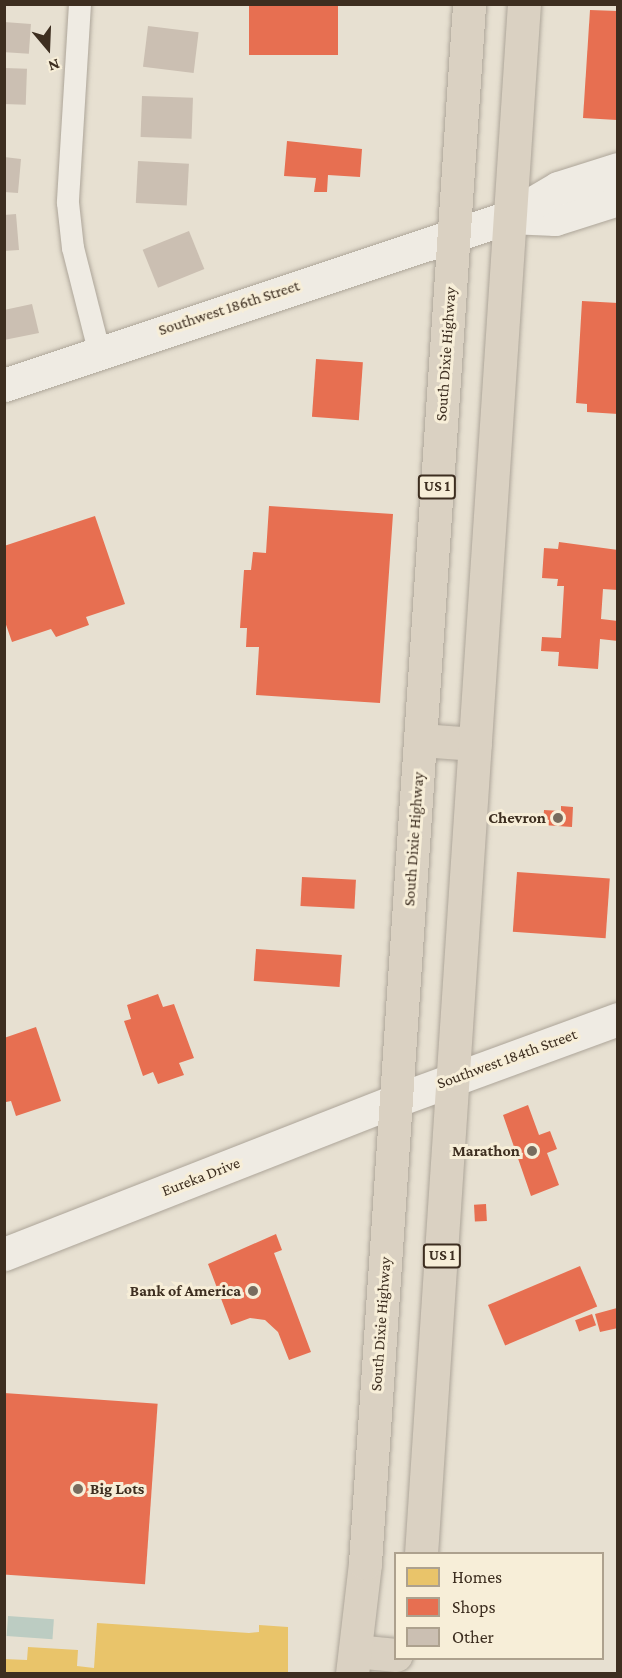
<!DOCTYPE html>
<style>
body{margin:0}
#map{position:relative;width:622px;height:1678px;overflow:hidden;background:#e7e0d1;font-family:"Crimson Pro",serif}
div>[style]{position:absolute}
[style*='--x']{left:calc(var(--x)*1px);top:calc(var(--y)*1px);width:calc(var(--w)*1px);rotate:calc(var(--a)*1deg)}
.water>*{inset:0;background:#bcccc2;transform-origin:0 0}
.homes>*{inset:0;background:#e9c46a}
.shops>*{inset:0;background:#e76f51;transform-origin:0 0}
.building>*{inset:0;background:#cbbfb2;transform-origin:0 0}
.roads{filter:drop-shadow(0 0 2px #ada599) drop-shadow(0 0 2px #ada599)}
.street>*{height:22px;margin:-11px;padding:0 11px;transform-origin:11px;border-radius:11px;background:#efebe3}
.secondary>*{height:33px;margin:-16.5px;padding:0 16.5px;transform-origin:16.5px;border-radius:16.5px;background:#efebe3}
.highway>*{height:33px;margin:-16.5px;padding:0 16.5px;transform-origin:16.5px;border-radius:16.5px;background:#dad1c2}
.dots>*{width:16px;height:16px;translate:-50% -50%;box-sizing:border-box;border:3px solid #f7eed8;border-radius:50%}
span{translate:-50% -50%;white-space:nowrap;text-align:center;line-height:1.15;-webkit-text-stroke:6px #f7eed8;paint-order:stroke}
.shield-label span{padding:2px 4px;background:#f7eed8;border:2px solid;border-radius:4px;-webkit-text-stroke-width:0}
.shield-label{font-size:15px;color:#3d2e20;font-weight:700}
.street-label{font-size:16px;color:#3d2e20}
.poi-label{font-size:16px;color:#3d2e20;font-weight:700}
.right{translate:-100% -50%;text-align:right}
.left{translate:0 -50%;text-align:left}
.frame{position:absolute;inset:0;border:6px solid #3d2e20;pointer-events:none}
.legend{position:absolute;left:394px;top:1552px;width:210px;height:108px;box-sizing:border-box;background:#f7eed8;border:2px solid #ada18e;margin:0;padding:8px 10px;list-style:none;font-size:18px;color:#3d2e20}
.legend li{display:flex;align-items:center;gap:12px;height:30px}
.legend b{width:30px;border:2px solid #ada18e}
.north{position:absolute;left:18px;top:18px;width:60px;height:60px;-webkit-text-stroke:4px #f7eed8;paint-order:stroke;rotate:161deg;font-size:16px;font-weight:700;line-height:24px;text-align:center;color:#3d2e20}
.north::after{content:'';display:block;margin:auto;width:21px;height:27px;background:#3d2e20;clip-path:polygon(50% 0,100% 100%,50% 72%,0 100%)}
</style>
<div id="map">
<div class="water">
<div style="left:8px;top:1616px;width:46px;height:20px;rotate:4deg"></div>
</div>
<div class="homes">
<div style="clip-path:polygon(97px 1623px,249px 1633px,259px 1632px,259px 1625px,288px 1627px,288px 1674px,4px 1674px,4px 1659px,27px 1660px,28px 1647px,78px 1650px,77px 1666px,94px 1668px)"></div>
</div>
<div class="shops">
<div style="left:249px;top:4px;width:89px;height:51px"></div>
<div style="clip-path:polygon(590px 10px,618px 11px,617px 120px,583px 118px)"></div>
<div style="clip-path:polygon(287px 141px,362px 149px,360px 177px,328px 175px,327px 192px,314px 192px,316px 178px,284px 176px)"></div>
<div style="clip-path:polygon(582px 301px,618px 303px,618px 414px,587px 412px,587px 404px,576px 403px)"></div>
<div style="left:316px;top:359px;width:47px;height:58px;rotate:4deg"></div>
<div style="clip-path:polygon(269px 506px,393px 514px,380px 703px,256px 695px,259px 647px,246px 647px,247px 628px,240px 628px,244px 570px,251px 570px,253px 552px,266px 553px)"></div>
<div style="clip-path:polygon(95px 516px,125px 604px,86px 617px,89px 625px,56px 637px,51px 629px,12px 642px,4px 619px,4px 546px)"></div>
<div style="clip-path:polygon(559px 542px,618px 550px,618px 590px,603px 589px,601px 619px,618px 621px,618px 641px,600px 639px,598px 669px,558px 666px,559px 652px,541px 651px,542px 637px,561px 638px,564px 586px,557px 586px,558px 579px,542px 578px,544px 548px,558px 549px)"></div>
<div style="clip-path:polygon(561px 806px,573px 807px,572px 827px,543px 825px,544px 810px,561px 811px)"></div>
<div style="left:517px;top:872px;width:93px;height:60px;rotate:4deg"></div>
<div style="left:302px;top:877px;width:54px;height:29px;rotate:3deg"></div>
<div style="left:256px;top:949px;width:86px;height:32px;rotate:4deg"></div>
<div style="clip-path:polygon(158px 994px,163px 1007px,174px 1004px,194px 1058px,179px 1063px,184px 1075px,158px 1084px,153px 1072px,143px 1076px,124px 1021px,131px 1019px,127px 1005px)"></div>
<div style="clip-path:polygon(36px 1027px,61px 1101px,16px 1116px,11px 1101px,6px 1102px,4px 1098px,4px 1038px)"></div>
<div style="clip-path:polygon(528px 1105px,539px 1135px,550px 1131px,557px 1149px,547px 1153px,559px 1185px,531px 1196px,503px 1115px)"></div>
<div style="left:486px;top:1204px;width:17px;height:12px;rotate:87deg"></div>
<div style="clip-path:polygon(276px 1234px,282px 1250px,274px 1253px,311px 1352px,289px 1360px,278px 1332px,265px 1320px,250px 1318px,231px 1325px,208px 1264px)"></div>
<div style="left:580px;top:1266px;width:44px;height:100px;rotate:67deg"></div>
<div style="clip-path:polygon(617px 1308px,618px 1328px,600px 1332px,595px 1314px)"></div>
<div style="left:592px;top:1314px;width:12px;height:18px;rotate:70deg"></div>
<div style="left:4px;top:1393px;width:154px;height:181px;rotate:4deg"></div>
</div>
<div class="building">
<div style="left:4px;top:22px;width:27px;height:30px;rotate:4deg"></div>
<div style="left:148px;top:26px;width:51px;height:41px;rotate:7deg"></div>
<div style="left:4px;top:68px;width:23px;height:36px;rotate:2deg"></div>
<div style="left:142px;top:96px;width:51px;height:41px;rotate:2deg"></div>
<div style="clip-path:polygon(4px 157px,21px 159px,18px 193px,4px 192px)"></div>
<div style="left:138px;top:161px;width:51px;height:42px;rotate:3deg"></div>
<div style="clip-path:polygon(16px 214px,19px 250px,4px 251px,4px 215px)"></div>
<div style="left:189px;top:231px;width:41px;height:50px;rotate:68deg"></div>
<div style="clip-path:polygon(32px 304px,39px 333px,4px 340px,4px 310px)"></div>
</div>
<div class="roads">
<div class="street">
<div style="--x:80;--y:4;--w:199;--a:93.5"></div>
<div style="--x:68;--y:203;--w:45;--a:83.7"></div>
<div style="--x:73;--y:248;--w:106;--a:75.8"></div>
</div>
<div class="secondary">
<div style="--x:509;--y:217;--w:46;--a:2.5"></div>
<div style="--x:555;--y:219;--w:66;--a:-17.6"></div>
<div style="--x:4;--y:385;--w:532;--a:-18.4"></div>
<div style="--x:509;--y:217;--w:57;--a:-30.6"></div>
<div style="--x:558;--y:188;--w:63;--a:-17.6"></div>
<div style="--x:4;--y:1254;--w:422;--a:-21.4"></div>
<div style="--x:397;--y:1100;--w:235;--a:-20.1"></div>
</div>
<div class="highway">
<div style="--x:421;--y:740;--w:54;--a:4.2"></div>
<div style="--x:421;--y:1554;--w:1553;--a:-86.2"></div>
<div style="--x:355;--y:1651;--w:41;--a:5.6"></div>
<div style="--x:352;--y:1674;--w:112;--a:-83.3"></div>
<div style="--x:365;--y:1563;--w:1562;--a:-86.18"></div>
</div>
</div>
<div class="dots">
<div style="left:558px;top:818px;background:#786c5e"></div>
<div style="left:532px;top:1151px;background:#786c5e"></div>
<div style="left:253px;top:1291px;background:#786c5e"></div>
<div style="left:78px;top:1489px;background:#786c5e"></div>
</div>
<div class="shield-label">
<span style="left:437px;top:487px">US 1</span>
<span style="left:442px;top:1256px">US 1</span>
</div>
<div class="street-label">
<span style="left:229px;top:308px;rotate:-18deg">Southwest 186th Street</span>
<span style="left:446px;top:354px;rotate:-86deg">South Dixie Highway</span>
<span style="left:414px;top:839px;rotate:-86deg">South Dixie Highway</span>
<span style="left:507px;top:1059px;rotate:-20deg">Southwest 184th Street</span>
<span style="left:201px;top:1177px;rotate:-21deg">Eureka Drive</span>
<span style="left:381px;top:1324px;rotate:-86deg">South Dixie Highway</span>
</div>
<div class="poi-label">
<span class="right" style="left:546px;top:818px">Chevron</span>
<span class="right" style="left:520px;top:1151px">Marathon</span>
<span class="right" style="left:241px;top:1291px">Bank of America</span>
<span class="left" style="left:90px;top:1489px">Big Lots</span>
</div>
<div class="frame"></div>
<ul class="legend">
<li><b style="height:16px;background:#e9c46a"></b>Homes</li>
<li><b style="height:16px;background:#e76f51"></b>Shops</li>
<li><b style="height:16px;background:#cbbfb2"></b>Other</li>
</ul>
<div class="north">N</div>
</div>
